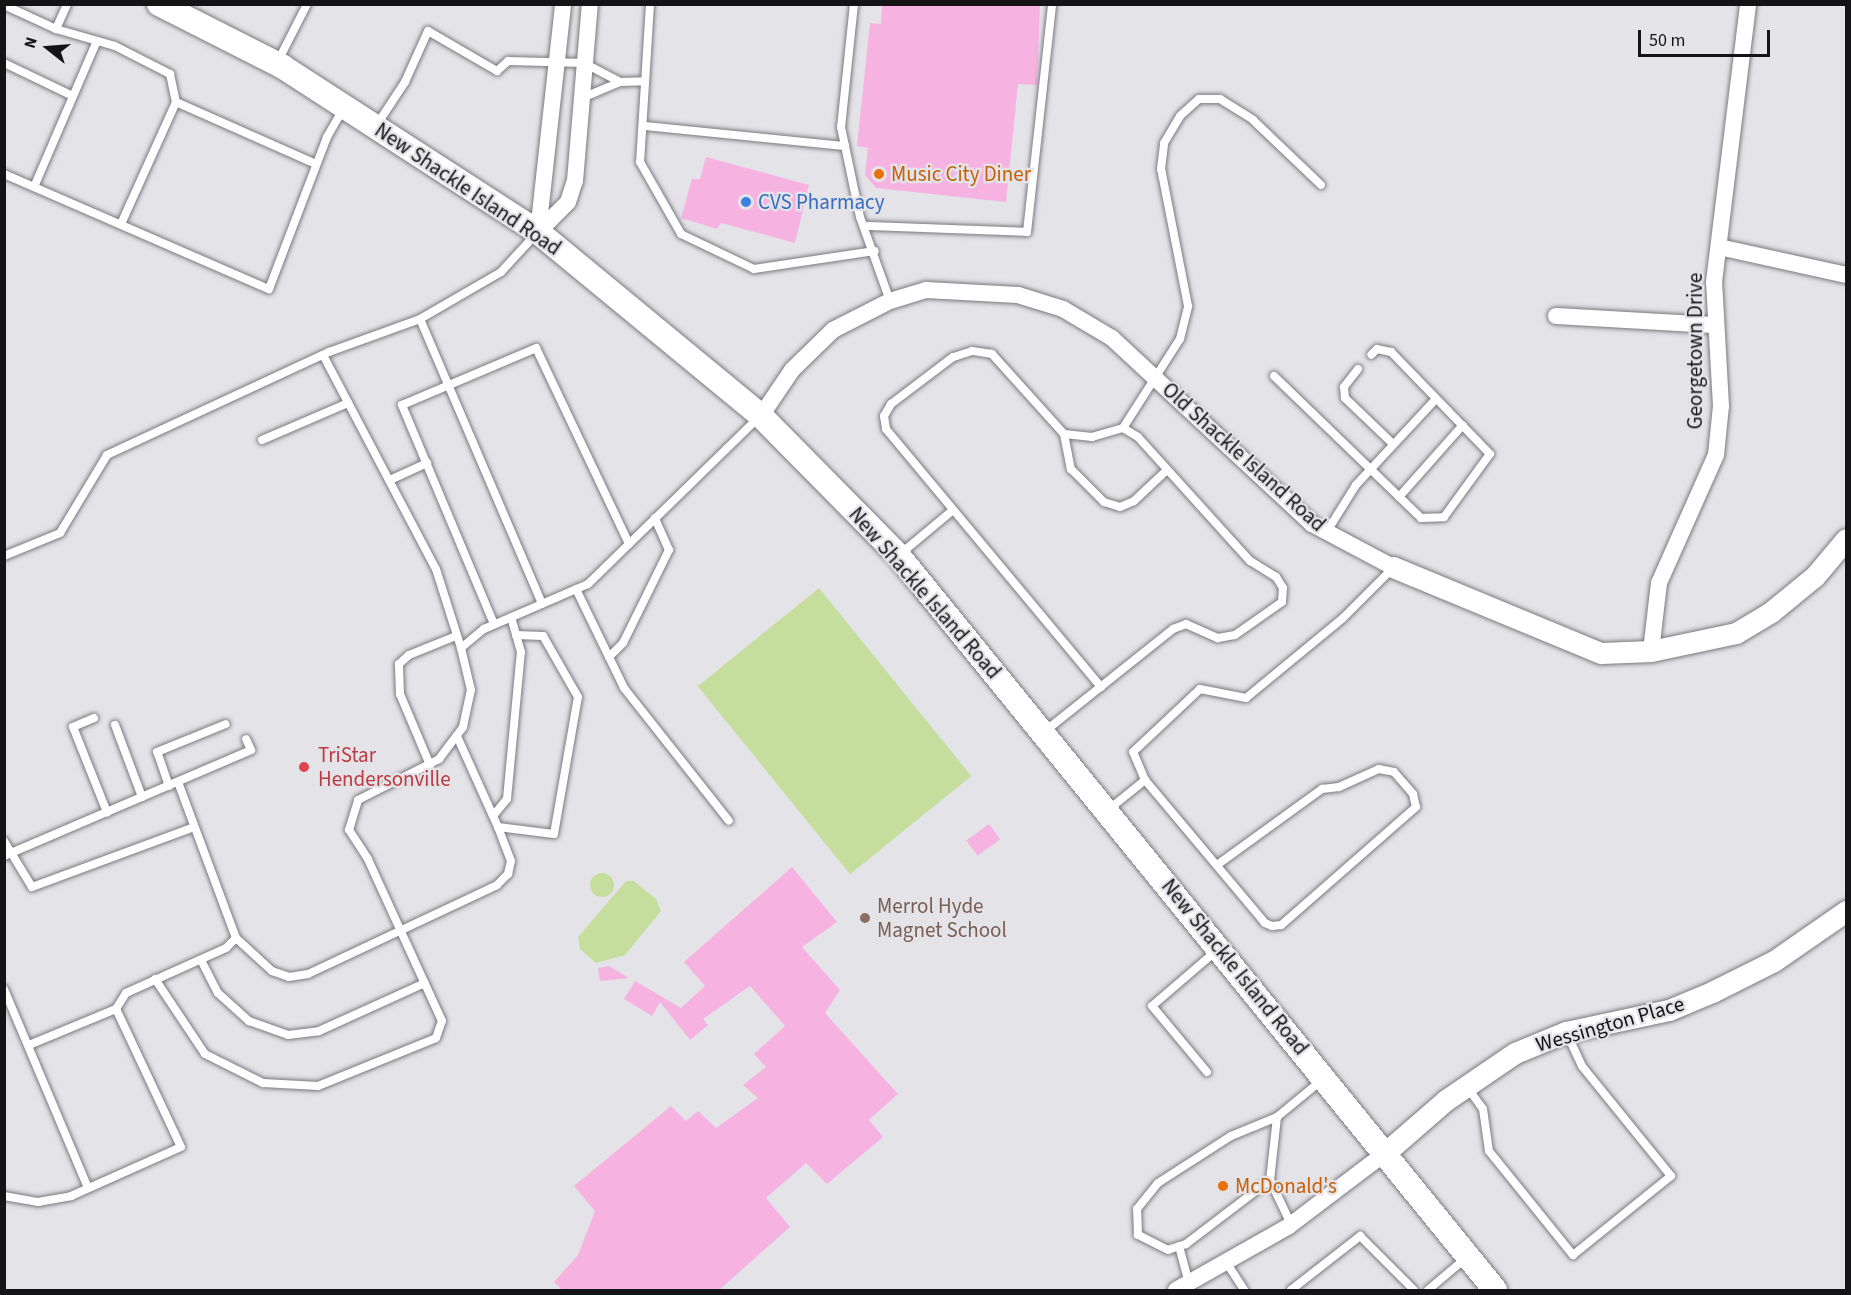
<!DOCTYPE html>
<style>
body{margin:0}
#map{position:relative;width:1851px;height:1295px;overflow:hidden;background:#e4e3e8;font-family:"Source Sans 3",sans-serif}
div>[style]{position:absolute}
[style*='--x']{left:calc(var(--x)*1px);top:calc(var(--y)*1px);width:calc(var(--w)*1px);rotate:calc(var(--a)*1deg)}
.green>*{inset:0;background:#c5de9e;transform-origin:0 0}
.round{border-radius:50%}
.building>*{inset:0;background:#f6b3e2;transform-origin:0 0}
.roads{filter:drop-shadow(0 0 2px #7b7a7f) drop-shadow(0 0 2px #7b7a7f)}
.service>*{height:8px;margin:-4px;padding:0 4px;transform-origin:4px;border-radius:4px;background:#fff}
.minor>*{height:16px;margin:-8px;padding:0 8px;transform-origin:8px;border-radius:8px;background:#fff}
.tertiary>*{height:21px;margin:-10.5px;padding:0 10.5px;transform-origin:10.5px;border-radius:10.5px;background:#fff}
.secondary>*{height:24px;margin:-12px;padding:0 12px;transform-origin:12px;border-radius:12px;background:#fff}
.dots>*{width:16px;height:16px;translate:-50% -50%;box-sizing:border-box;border:3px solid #e4e3e8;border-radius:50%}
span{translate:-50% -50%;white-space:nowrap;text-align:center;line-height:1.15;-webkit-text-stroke:4.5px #e4e3e8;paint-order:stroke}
.food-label{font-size:21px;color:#c56008}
.left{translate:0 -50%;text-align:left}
.street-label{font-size:21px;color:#141315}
.shop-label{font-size:21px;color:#366cbe}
.health-label{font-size:21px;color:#be3a42}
.education-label{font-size:21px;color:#785e54}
.frame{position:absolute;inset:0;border:6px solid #141315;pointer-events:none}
.north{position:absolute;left:18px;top:18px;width:60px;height:60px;-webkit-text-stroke:4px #e4e3e8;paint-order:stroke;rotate:287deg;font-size:16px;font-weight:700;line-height:24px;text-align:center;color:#141315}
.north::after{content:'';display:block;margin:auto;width:21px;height:27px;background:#141315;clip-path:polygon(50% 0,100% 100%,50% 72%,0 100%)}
.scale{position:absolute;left:1638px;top:30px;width:132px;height:27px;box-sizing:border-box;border:3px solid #141315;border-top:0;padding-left:8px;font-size:18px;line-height:21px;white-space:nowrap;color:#141315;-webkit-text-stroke:4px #e4e3e8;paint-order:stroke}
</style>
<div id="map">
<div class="green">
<div style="left:819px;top:588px;width:242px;height:156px;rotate:51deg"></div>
<div class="round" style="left:590px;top:873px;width:24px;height:24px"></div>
<div style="clip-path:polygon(626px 881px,634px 881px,656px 899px,661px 911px,625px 955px,596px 963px,580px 949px,578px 937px)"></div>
</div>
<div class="building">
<div style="clip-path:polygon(882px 4px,1040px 5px,1037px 85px,1018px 84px,1006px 202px,876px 188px,865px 175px,868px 148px,857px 146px,870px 23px,881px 24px)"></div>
<div style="clip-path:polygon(706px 157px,809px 185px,795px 243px,721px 223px,717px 229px,681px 218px,692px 179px,700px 179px)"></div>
<div style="left:989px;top:824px;width:19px;height:28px;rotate:54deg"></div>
<div style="clip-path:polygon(792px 867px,837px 922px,802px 947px,840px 990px,825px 1013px,898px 1094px,869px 1120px,883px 1137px,827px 1184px,806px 1163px,766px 1198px,790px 1227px,719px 1290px,562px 1290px,554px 1282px,578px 1255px,595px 1211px,574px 1186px,671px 1106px,686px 1121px,698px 1111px,716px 1128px,758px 1098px,743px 1085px,766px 1067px,754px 1054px,785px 1026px,750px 986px,703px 1019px,708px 1025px,690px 1040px,660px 1002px,652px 1016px,624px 999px,635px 981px,681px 1008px,705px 986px,684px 962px)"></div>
<div style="clip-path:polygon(609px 966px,629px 978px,600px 981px,598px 968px)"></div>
</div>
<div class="roads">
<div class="service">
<div style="--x:650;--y:4;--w:158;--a:93.6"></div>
<div style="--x:640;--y:162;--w:83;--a:60.3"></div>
<div style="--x:681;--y:234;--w:81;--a:25.6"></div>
<div style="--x:754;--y:269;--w:122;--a:-8.5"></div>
<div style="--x:854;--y:4;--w:124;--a:96"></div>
<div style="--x:841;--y:127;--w:92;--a:78.1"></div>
<div style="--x:860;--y:217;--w:89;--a:70.3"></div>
<div style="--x:4;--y:5;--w:57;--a:24.8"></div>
<div style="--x:56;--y:29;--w:27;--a:-66"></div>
<div style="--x:56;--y:29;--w:61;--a:16.1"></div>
<div style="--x:115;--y:46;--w:62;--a:27"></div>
<div style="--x:170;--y:74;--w:29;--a:78"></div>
<div style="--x:176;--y:102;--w:153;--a:23.9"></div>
<div style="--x:4;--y:63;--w:76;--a:25.6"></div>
<div style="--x:277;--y:63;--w:66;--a:-63"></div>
<div style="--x:582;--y:98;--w:41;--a:-22.8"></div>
<div style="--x:620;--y:82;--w:25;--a:-2"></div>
<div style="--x:376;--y:126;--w:53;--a:-56.6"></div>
<div style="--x:405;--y:82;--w:56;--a:-65.7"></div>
<div style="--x:428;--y:31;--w:80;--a:30.1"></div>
<div style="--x:497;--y:71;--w:15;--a:-42"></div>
<div style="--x:508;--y:61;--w:76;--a:1.5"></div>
<div style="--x:584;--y:63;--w:41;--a:27.8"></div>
<div style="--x:644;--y:126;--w:202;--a:5.7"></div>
<div style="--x:4;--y:174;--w:289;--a:23.5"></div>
<div style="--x:269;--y:289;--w:163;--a:-69.1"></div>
<div style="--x:327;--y:137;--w:34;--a:-60"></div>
<div style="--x:34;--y:187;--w:159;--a:-66.7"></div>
<div style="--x:121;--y:224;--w:134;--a:-65.7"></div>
<div style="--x:867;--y:226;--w:160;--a:2.1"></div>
<div style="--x:1027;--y:232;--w:229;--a:-83.7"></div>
<div style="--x:420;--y:319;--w:310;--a:66.8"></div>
<div style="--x:323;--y:355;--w:242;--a:62.2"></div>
<div style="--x:436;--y:569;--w:83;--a:72.4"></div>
<div style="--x:1358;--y:369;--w:23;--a:128"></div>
<div style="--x:1344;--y:387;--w:11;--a:85"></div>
<div style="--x:1345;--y:398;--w:66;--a:43.8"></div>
<div style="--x:1274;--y:376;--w:204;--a:44"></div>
<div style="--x:1421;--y:518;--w:23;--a:-2"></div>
<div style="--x:1444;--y:517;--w:78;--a:-53.9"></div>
<div style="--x:1490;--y:454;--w:142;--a:-134.1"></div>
<div style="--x:1391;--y:352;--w:14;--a:-168"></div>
<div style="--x:1377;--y:349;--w:8;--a:135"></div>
<div style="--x:1123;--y:428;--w:106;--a:-57.4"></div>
<div style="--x:1180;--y:339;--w:34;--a:-76"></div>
<div style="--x:1188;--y:306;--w:140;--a:-101.1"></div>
<div style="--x:1161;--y:169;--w:26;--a:-83"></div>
<div style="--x:1164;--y:143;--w:31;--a:-59"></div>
<div style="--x:1180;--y:116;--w:25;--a:-42"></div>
<div style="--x:1199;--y:99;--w:21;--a:0"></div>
<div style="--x:1220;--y:99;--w:39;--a:32"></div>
<div style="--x:1253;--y:120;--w:94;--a:43.7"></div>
<div style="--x:1064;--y:434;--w:36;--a:79"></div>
<div style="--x:1071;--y:469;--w:47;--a:45"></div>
<div style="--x:1104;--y:502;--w:17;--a:17"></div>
<div style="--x:1120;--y:507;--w:15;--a:-23"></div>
<div style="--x:1134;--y:501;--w:45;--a:-43.2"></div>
<div style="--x:262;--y:440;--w:94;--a:-23.3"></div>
<div style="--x:390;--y:480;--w:41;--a:-24.7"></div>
<div style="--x:1399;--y:497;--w:96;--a:-48.4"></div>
<div style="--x:1326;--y:533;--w:57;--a:-58"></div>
<div style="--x:1356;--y:485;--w:116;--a:-47.1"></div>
<div style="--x:899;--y:555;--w:70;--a:-39.8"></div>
<div style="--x:4;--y:556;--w:61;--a:-22.3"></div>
<div style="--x:60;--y:533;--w:91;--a:-58.9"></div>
<div style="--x:107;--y:455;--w:245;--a:-24.9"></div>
<div style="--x:329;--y:352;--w:97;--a:-19.9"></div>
<div style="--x:420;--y:319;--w:94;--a:-30.1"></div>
<div style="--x:501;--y:272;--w:52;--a:-47.4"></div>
<div style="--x:576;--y:589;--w:110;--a:64.1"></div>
<div style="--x:624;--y:688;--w:169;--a:51.7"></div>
<div style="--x:494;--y:624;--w:238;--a:-112.8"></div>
<div style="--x:402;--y:405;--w:146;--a:-23"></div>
<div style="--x:536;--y:348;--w:217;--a:64.6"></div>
<div style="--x:609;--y:657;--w:20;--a:-45"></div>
<div style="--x:623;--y:643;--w:104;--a:-63.7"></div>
<div style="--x:669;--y:550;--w:35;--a:-114"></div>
<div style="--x:94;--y:718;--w:23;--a:157"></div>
<div style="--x:73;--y:727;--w:92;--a:68.2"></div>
<div style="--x:115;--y:725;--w:77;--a:69.4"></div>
<div style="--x:1044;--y:732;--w:165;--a:-38.6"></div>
<div style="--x:1173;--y:629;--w:14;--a:-21"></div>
<div style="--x:1186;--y:624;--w:35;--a:24"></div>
<div style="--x:1218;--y:638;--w:17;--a:-10"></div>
<div style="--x:1235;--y:635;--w:57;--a:-35.1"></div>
<div style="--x:1282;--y:602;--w:14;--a:-86"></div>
<div style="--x:1283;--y:588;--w:13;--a:-122"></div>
<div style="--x:1276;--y:577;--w:31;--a:-148"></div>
<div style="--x:1250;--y:561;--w:167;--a:-132.1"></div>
<div style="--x:1138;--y:437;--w:17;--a:-149"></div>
<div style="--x:1123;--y:428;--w:32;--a:164"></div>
<div style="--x:1092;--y:437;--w:28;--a:-174"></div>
<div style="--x:1064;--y:434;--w:108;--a:-132"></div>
<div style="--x:992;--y:354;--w:20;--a:-171"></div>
<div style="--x:972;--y:351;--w:20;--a:162"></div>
<div style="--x:953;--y:357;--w:78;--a:142.8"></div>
<div style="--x:891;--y:404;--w:14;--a:120"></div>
<div style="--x:884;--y:416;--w:13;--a:81"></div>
<div style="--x:886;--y:429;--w:336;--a:50.2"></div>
<div style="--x:430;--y:765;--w:77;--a:-112.9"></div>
<div style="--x:400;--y:694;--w:30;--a:-92"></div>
<div style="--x:399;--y:664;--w:13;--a:-42"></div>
<div style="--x:409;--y:655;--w:51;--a:-22"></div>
<div style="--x:178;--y:782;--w:166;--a:69.6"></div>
<div style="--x:236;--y:938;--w:49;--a:42.5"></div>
<div style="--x:272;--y:971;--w:18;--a:19"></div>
<div style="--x:289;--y:977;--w:19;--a:-9"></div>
<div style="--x:308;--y:974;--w:209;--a:-25.2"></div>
<div style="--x:497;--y:885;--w:16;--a:-45"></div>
<div style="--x:508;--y:874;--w:13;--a:-77"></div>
<div style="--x:511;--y:861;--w:36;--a:-111"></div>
<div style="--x:498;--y:827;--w:100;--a:-114.3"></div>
<div style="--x:169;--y:786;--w:36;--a:-109"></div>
<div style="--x:157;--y:752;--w:74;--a:-22.1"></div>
<div style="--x:1108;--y:810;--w:48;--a:-39"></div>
<div style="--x:493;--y:816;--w:22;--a:-51"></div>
<div style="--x:507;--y:799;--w:148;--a:-84.6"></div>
<div style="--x:521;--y:652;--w:36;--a:-106"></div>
<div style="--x:498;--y:827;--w:56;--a:7.1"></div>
<div style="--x:554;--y:834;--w:139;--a:-80.1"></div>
<div style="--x:578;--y:697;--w:70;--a:-119.8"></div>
<div style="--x:543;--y:636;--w:27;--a:-178"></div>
<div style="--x:4;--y:841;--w:54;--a:58.7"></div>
<div style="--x:32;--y:887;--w:173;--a:-20.3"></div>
<div style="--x:4;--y:856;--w:269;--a:-23.2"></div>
<div style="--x:251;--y:750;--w:12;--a:-114"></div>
<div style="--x:1217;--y:865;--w:130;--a:-35.9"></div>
<div style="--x:1322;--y:789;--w:17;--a:-7"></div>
<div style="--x:1339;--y:787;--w:44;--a:-24.2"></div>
<div style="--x:1379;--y:769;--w:15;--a:11"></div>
<div style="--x:1394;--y:772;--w:29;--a:49"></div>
<div style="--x:1413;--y:794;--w:13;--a:77"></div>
<div style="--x:1416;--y:807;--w:179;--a:138.8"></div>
<div style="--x:1281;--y:925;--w:9;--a:174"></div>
<div style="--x:1272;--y:926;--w:8;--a:-157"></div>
<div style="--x:1265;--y:923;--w:187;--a:-130"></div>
<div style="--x:1145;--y:780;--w:30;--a:-113"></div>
<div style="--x:1133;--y:752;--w:92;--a:-43.2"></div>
<div style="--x:1200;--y:689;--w:47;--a:11.1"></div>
<div style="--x:1246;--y:698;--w:126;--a:-39.5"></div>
<div style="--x:1343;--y:618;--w:71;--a:-45"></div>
<div style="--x:201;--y:960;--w:37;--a:63"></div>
<div style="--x:218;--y:993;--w:42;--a:42.1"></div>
<div style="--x:249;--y:1021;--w:41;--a:19.7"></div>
<div style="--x:288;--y:1035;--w:31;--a:-7"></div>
<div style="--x:319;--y:1031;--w:116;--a:-24.4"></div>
<div style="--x:155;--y:979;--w:90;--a:56.3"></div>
<div style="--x:205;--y:1054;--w:65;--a:26.6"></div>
<div style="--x:263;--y:1083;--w:55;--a:3.1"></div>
<div style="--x:318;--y:1086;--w:127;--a:-22.1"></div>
<div style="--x:436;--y:1038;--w:18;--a:-71"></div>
<div style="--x:442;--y:1021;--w:178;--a:-114.6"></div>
<div style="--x:368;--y:859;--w:35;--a:-123"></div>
<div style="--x:349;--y:830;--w:31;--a:-73"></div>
<div style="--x:358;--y:800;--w:91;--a:-26.8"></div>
<div style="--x:439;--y:759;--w:40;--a:-53"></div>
<div style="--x:463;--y:727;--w:38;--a:-78"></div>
<div style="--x:471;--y:690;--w:43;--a:-103.4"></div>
<div style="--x:461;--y:648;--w:30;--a:-40"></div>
<div style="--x:484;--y:629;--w:113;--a:-23.4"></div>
<div style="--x:588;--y:584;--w:238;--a:-44.3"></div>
<div style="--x:4;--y:989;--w:216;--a:67.1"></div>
<div style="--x:29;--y:1045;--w:94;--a:-22.5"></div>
<div style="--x:116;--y:1009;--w:19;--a:-58"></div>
<div style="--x:126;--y:993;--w:110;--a:-24.2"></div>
<div style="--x:226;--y:948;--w:14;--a:-45"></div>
<div style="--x:1207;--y:1072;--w:86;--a:-129.8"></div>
<div style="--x:1152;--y:1006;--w:86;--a:-40.7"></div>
<div style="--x:1467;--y:1087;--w:27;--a:54"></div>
<div style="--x:1483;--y:1109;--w:42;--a:81.9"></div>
<div style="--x:1489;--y:1151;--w:134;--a:51.1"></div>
<div style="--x:1573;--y:1255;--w:126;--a:-38.9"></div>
<div style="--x:1671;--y:1176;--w:141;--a:-129"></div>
<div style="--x:1582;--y:1066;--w:35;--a:-115"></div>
<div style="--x:1277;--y:1117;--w:63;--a:96.3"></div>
<div style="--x:1270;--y:1180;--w:49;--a:64.5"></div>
<div style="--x:1270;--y:1180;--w:106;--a:142.7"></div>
<div style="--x:1186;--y:1244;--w:19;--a:162"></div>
<div style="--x:1168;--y:1250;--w:34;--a:-153"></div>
<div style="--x:1138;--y:1235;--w:26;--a:-92"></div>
<div style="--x:1137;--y:1209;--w:33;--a:-51"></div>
<div style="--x:1158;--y:1183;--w:87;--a:-32.8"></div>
<div style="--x:1231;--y:1136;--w:50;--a:-22.4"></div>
<div style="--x:1277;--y:1117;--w:58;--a:-39.4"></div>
<div style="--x:4;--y:1196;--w:35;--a:10"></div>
<div style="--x:38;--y:1202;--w:34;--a:-10"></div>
<div style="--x:71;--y:1196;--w:120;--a:-24"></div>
<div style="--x:181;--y:1147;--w:153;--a:-115.2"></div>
<div style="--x:1179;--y:1246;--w:39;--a:75"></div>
<div style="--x:1228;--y:1265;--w:30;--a:57"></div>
<div style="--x:1291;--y:1290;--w:88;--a:-38"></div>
<div style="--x:1360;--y:1236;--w:76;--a:45"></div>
<div style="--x:1428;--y:1290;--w:50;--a:-40.1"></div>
</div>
<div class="minor">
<div style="--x:538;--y:232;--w:42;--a:-45"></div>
<div style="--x:568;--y:202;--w:22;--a:-72"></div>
<div style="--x:575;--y:181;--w:178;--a:-85.2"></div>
<div style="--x:538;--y:232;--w:229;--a:-83.7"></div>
<div style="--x:1719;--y:247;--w:130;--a:12.4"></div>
<div style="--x:1556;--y:316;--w:158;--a:3.3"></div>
<div style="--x:761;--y:416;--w:55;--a:-56"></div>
<div style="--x:792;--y:370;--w:57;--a:-44.3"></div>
<div style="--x:833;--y:330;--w:64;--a:-27"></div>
<div style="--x:890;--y:301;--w:38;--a:-17"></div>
<div style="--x:926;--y:290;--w:92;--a:3.1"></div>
<div style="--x:1018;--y:295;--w:47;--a:17.3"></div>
<div style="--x:1063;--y:309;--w:57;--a:30.6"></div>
<div style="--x:1112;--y:338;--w:273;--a:42.9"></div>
<div style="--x:1312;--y:524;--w:92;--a:28"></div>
<div style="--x:1651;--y:651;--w:68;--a:-83.3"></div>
<div style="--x:1659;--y:583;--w:140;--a:-66"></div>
<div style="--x:1716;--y:455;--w:49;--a:-84.2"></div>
<div style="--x:1721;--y:406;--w:124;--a:-93.2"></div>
<div style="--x:1714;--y:282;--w:280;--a:-83"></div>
<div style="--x:1176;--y:1290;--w:130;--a:-29.5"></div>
<div style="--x:1289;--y:1226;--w:121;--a:-37.2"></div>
</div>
<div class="tertiary">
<div style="--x:1393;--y:567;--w:225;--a:22.5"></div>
<div style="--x:1601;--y:653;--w:50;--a:-2.3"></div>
<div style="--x:1651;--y:651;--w:87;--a:-12"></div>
<div style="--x:1736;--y:633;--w:41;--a:-31"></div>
<div style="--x:1771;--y:612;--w:57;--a:-39.3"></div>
<div style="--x:1815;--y:576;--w:48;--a:-50"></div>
<div style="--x:1385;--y:1153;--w:81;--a:-41"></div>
<div style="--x:1446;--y:1100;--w:83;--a:-34.3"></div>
<div style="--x:1515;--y:1053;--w:55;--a:-22.4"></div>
<div style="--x:1566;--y:1032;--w:105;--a:-12.1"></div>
<div style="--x:1669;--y:1010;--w:47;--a:-22.7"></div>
<div style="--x:1712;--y:992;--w:69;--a:-26.6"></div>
<div style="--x:1774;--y:961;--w:88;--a:-34.8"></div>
</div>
<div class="secondary">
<div style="--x:159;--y:4;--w:139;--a:26.9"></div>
<div style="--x:283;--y:67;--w:304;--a:32.9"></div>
<div style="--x:538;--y:232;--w:289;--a:39.5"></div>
<div style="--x:761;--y:416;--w:195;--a:45.4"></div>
<div style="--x:898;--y:555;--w:947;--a:50.91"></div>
</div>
</div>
<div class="dots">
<div style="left:879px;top:174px;background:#e8710a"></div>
<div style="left:746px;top:202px;background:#3f7fe0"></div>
<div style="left:304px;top:767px;background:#e0444e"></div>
<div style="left:865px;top:918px;background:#8d6e63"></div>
<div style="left:1223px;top:1186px;background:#e8710a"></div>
</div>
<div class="food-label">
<span class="left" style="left:891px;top:174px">Music City Diner</span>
<span class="left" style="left:1235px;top:1186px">McDonald's</span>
</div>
<div class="street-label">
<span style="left:468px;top:189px;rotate:34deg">New Shackle Island Road</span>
<span style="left:1695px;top:351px;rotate:-90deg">Georgetown Drive</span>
<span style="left:1244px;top:457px;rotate:42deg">Old Shackle Island Road</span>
<span style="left:925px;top:593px;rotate:49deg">New Shackle Island Road</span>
<span style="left:1235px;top:967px;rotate:51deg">New Shackle Island Road</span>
<span style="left:1610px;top:1024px;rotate:-16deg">Wessington Place</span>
</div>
<div class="shop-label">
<span class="left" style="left:758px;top:202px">CVS Pharmacy</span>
</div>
<div class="health-label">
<span class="left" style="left:318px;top:767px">TriStar<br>Hendersonville</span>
</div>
<div class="education-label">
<span class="left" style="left:877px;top:918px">Merrol Hyde<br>Magnet School</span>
</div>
<div class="frame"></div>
<div class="north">N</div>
<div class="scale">50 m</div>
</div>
